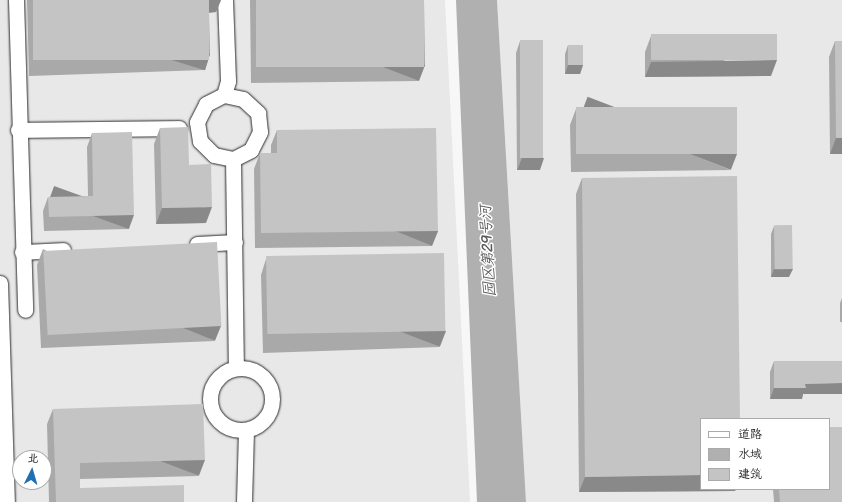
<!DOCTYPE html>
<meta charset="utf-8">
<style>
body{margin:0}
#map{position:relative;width:842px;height:502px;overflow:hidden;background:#f7f7f7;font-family:"Balsamiq Sans","LXGW WenKai TC",sans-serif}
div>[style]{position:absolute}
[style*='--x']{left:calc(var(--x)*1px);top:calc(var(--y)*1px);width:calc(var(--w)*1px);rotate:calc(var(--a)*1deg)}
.built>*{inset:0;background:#e8e8e8}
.water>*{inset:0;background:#b0b0b0}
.roads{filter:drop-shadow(0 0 1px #2b2b2b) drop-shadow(0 0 1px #2b2b2b)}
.minor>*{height:15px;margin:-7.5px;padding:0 7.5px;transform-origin:7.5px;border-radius:7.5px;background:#fff}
.minor>.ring{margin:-7.5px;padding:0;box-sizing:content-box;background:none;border:15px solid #fff;border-radius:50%}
.wall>*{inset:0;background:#a9a9a9}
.shaded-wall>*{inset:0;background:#898989;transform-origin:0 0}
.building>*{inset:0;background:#c4c4c4;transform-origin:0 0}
span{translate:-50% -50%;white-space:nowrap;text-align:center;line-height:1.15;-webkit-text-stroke:3px #fff;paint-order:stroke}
.water-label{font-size:15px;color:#5a5a5a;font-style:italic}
.legend{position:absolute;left:700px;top:418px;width:130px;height:72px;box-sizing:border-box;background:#fff;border:1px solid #aaa;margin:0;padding:5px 7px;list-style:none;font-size:12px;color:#2b2b2b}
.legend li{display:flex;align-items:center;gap:8px;height:20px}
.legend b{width:20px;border:1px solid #aaa}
.north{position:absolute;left:12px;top:450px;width:40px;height:40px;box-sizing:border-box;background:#fff;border:1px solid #aaa;border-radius:50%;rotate:5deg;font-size:11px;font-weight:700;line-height:16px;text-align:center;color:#2b2b2b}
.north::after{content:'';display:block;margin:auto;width:14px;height:18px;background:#1f6fb2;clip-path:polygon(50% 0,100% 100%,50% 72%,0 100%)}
</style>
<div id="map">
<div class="built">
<div style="clip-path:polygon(evenodd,0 0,445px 0,470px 502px,0 502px,0 0,20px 458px,44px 458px,44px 482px,20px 482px,20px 458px)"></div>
<div style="clip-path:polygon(evenodd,497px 0,842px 0,842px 502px,526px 502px,497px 0,701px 419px,829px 419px,829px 489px,701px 489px,701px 419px)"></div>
</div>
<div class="water">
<div style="clip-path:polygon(456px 0,497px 0,526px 502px,477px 502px)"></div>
</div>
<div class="roads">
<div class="minor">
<div style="--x:16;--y:0;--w:310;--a:88.3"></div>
<div style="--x:224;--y:95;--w:19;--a:12"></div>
<div style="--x:243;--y:99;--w:21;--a:43"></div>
<div style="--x:258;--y:113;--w:19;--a:84"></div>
<div style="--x:260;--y:132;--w:20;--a:117"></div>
<div style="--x:251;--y:150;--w:20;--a:153"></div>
<div style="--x:233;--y:159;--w:19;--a:-168"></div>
<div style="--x:214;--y:155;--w:20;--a:-135"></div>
<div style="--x:200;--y:141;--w:19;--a:-99"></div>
<div style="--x:197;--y:122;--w:20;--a:-63"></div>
<div style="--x:206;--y:104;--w:20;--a:-27"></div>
<div style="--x:224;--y:95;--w:15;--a:-74"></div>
<div style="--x:228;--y:81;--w:81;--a:-92.1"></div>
<div style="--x:18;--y:130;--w:161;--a:-0.7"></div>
<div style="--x:233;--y:159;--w:209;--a:89.2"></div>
<div style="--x:197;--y:244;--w:38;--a:-3"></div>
<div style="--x:22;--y:252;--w:41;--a:-2.8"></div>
<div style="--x:0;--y:283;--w:219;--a:88.2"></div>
<div class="ring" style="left:210px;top:368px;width:47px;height:47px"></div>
<div style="--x:244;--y:502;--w:71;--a:-88.4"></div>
</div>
</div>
<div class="wall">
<div style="clip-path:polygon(27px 0,221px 0,216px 12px,209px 13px,210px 54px,205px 70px,29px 76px)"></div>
<div style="clip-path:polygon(250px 0,424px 0,425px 65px,419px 81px,251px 83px)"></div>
<div style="clip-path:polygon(651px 36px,771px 76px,645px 77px,645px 52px)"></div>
<div style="clip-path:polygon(520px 41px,540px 170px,517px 170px,516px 53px)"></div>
<div style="clip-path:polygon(835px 41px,842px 41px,842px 154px,830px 154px,829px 57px)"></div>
<div style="clip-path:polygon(568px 45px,583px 65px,580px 74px,565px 74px,565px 54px)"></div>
<div style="clip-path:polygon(576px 109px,731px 170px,571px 172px,570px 125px)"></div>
<div style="clip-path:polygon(160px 128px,189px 165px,206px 223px,156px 224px,154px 144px)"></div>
<div style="clip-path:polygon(277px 130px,438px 231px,432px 246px,255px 248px,254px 169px,260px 153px,271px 153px,271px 145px)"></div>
<div style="clip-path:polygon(92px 133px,129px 229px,44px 231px,43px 211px,48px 197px,88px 196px,87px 147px)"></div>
<div style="clip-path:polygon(582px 178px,701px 489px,736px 489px,735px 491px,579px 492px,576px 194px)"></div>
<div style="clip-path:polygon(774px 226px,789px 277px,771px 277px,771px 234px)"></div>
<div style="clip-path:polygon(43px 249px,215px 341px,41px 348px,37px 265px)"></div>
<div style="clip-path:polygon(266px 259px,440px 347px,263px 353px,261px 275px)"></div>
<div style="clip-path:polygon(842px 298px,842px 322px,840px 322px,840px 303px)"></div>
<div style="clip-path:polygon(774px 361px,842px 361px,842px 394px,803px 394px,802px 399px,770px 399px,770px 372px)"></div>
<div style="clip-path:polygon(53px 409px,199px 476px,80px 479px,80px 488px,184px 502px,49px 502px,47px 424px)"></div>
<div style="clip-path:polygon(773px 489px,829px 489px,842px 502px,774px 502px)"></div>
</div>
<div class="shaded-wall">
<div style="clip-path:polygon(207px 0,221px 0,216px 12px,203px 13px)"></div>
<div style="left:210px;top:54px;width:17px;height:175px;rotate:107deg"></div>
<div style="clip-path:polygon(777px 60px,771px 76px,645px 77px,651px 62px)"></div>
<div style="left:425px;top:65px;width:17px;height:168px;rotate:111deg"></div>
<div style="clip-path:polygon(568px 65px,583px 65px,580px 74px,565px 74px)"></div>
<div style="clip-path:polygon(836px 138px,842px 138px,842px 154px,830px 154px)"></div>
<div style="left:737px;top:154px;width:17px;height:160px;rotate:111deg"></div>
<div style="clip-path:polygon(522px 158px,544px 158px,540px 170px,517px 170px)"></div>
<div style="clip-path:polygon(212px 207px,206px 223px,156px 224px,162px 208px)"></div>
<div style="left:134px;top:215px;width:15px;height:85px;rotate:110deg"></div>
<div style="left:438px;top:231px;width:16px;height:177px;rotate:112deg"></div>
<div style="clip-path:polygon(774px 269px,793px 269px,789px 277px,771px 277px)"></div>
<div style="left:221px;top:326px;width:16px;height:174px;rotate:112deg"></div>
<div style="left:446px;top:331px;width:17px;height:177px;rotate:111deg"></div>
<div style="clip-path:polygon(842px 383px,842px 394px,803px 394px,802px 399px,770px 399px,774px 388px,805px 384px)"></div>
<div style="left:205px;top:460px;width:17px;height:125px;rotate:111deg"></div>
<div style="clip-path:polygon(701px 475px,701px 489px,736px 489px,735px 491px,579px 492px,585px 477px)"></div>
</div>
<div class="building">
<div style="left:33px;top:0;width:176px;height:60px"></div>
<div style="left:256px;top:0;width:168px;height:67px"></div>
<div style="left:777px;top:34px;width:26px;height:126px;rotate:90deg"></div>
<div style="left:543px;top:40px;width:118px;height:23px;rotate:90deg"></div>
<div style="clip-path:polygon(835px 41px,842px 41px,842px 138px,836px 138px)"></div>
<div style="left:568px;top:45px;width:15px;height:20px"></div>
<div style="left:737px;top:107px;width:47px;height:161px;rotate:90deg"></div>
<div style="clip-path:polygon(188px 127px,189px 165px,211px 164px,212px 207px,162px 208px,160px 128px)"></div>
<div style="clip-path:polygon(436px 128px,438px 231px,261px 233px,260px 153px,277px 153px,277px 130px)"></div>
<div style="clip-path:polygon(132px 132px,134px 215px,49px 217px,48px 197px,93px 196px,92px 133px)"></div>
<div style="clip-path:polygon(737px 176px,740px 419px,701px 419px,701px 475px,585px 477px,582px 178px)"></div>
<div style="left:792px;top:225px;width:44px;height:18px;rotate:89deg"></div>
<div style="left:217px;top:242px;width:84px;height:174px;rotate:87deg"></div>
<div style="left:444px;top:253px;width:78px;height:178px;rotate:89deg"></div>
<div style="clip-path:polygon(774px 361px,842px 361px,842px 383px,805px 384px,806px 388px,774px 388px)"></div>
<div style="clip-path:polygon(203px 404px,205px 460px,80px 463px,80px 488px,184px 485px,184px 502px,56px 502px,53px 409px)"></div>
<div style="clip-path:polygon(829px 427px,842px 427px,842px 502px,780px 502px,779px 489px,829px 489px)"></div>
</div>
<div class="water-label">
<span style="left:488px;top:251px;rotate:-93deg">园区第29号河</span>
</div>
<ul class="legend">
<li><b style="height:5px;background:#fff"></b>道路</li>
<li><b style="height:11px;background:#b0b0b0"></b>水域</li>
<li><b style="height:11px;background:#c4c4c4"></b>建筑</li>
</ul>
<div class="north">北</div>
</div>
